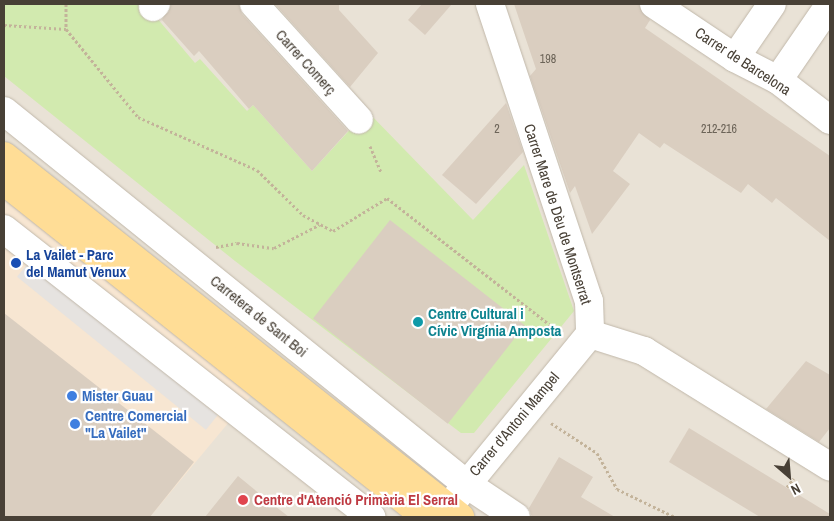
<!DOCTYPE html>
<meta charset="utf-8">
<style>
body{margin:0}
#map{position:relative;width:834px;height:521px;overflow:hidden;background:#f5f0e8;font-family:"Archivo Narrow",sans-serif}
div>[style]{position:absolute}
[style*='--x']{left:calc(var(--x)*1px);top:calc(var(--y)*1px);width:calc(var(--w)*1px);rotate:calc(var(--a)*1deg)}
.residential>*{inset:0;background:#e9e2d6;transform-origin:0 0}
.commercial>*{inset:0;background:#f7e6d2}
.green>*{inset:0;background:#d2eaaf}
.parking>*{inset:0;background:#e6e3e0;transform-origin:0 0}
.building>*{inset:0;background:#dacec0;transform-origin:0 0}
.path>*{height:3px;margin-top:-1.5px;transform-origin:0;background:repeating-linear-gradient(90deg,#c3b39a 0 2.5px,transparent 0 5px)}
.roads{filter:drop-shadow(0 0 1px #c1b8aa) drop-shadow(0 0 1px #c1b8aa)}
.minor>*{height:28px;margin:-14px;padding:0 14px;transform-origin:14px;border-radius:14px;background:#fff}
.major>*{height:28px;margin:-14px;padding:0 14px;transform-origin:14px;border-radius:14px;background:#ffdd96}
.dots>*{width:14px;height:14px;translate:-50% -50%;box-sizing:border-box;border:2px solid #fff;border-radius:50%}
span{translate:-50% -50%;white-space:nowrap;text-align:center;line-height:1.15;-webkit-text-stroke:4.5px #fff;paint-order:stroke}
.number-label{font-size:12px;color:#6c6458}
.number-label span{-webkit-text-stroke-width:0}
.street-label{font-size:15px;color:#484036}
.transit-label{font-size:15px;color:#164399;font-weight:700}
.left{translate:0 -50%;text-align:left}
.culture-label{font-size:15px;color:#0d838f;font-weight:700}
.shop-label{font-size:15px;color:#366cbe;font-weight:700}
.health-label{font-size:15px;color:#be3a42;font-weight:700}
.frame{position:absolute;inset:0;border:5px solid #484036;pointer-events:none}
.north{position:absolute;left:764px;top:451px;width:50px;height:50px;-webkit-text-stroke:4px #fff;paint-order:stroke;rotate:153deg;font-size:14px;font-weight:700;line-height:20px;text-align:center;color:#484036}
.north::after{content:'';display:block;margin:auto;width:18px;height:22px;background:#484036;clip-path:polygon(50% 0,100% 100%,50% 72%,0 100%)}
</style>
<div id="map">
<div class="residential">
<div style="left:4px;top:4px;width:826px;height:513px"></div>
</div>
<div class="commercial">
<div style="clip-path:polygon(4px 191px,254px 392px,150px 517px,4px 517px)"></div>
</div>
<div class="green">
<div style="clip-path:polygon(4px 4px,145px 4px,195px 63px,200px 59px,247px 111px,253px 105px,312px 171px,367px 111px,473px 220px,524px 165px,574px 311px,474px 433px,461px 433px,235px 261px,4px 76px)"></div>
</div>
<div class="parking">
<div style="left:29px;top:262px;width:243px;height:19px;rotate:39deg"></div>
</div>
<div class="building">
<div style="clip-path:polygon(171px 4px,239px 4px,242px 14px,348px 131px,312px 171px,253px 105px,249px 109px,199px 51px,194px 56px,162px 20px)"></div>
<div style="clip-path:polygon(275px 4px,339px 4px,339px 10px,378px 53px,350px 87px)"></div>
<div style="clip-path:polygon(422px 4px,452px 4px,425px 35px,408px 20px)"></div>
<div style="clip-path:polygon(514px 4px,638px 4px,650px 20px,645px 28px,830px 156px,830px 241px,776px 198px,772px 203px,748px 184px,741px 193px,664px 143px,660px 148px,639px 133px,613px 171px,630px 184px,592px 234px,575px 186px,570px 193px,530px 76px,536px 69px)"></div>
<div style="clip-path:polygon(506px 103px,523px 152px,476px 204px,442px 175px)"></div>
<div style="left:390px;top:220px;width:171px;height:125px;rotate:38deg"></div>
<div style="clip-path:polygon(4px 313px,194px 462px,150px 517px,4px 517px)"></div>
<div style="clip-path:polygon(806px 361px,830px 375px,830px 428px,819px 442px,766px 409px)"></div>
<div style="clip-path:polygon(689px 428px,830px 514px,830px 517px,760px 517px,669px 462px)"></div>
<div style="clip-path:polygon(559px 457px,593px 477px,581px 497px,615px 517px,532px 517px,529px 508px)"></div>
<div style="clip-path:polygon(238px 476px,261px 495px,289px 517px,205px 517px)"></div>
</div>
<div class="path">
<div style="--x:66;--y:4;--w:25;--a:90"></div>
<div style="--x:66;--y:29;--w:114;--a:50.7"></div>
<div style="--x:138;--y:117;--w:130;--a:24"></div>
<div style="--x:257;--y:170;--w:64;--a:44.4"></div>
<div style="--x:303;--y:215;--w:34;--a:28"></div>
<div style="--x:333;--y:231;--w:63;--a:-31.4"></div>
<div style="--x:387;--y:198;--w:217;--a:37.9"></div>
<div style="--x:4;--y:25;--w:62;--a:3.7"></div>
<div style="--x:370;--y:146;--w:28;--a:67"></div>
<div style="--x:216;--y:247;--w:21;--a:-11"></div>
<div style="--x:237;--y:243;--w:37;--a:8"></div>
<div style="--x:274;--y:248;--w:51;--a:-27.1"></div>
<div style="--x:551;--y:423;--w:55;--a:33.1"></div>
<div style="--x:597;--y:453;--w:41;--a:60.9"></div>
<div style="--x:617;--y:489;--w:64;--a:25.8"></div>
<div style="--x:787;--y:487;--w:11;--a:-52"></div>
</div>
<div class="roads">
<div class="minor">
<div style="--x:254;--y:4;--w:156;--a:47.8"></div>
<div style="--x:490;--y:4;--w:313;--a:71.6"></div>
<div style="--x:589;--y:301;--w:33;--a:88"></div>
<div style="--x:654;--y:4;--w:97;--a:33.7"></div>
<div style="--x:735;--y:58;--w:48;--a:27.1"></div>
<div style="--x:778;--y:80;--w:66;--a:37.6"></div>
<div style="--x:153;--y:7;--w:4;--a:-45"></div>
<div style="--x:735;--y:58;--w:65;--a:-55.6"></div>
<div style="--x:778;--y:80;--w:92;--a:-55.6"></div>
<div style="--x:4;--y:111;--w:592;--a:38.9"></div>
<div style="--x:465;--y:483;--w:61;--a:33.7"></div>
<div style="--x:4;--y:229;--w:467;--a:38.1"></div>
<div style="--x:590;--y:334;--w:57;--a:17.5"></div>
<div style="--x:644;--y:351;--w:219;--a:31.9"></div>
<div style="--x:455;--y:499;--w:213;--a:-50.7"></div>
</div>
<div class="major">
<div style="--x:4;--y:156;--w:582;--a:38.37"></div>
<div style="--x:4;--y:181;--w:539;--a:38.53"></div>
</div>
</div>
<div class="dots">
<div style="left:16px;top:263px;background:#1a4fb4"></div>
<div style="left:418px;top:322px;background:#0f9aa8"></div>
<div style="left:72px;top:396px;background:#3f7fe0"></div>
<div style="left:75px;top:424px;background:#3f7fe0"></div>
<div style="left:243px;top:500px;background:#e0444e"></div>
</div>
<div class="number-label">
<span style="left:548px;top:60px">198</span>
<span style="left:497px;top:130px">2</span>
<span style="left:719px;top:130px">212-216</span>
</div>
<div class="street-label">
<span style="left:743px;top:61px;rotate:33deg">Carrer de Barcelona</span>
<span style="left:306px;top:62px;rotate:48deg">Carrer Comerç</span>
<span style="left:558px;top:214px;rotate:72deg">Carrer Mare de Dèu de Montserrat</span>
<span style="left:259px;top:316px;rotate:39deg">Carretera de Sant Boi</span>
<span style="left:514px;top:424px;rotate:-50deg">Carrer d'Antoni Mampel</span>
</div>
<div class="transit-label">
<span class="left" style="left:26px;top:263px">La Vailet - Parc<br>del Mamut Venux</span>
</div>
<div class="culture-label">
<span class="left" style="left:428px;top:322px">Centre Cultural i<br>Cívic Virgínia Amposta</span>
</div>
<div class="shop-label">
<span class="left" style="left:82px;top:396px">Mister Guau</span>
<span class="left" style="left:85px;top:424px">Centre Comercial<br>"La Vailet"</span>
</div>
<div class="health-label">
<span class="left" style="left:254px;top:500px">Centre d'Atenció Primària El Serral</span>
</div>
<div class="frame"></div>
<div class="north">N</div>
</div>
